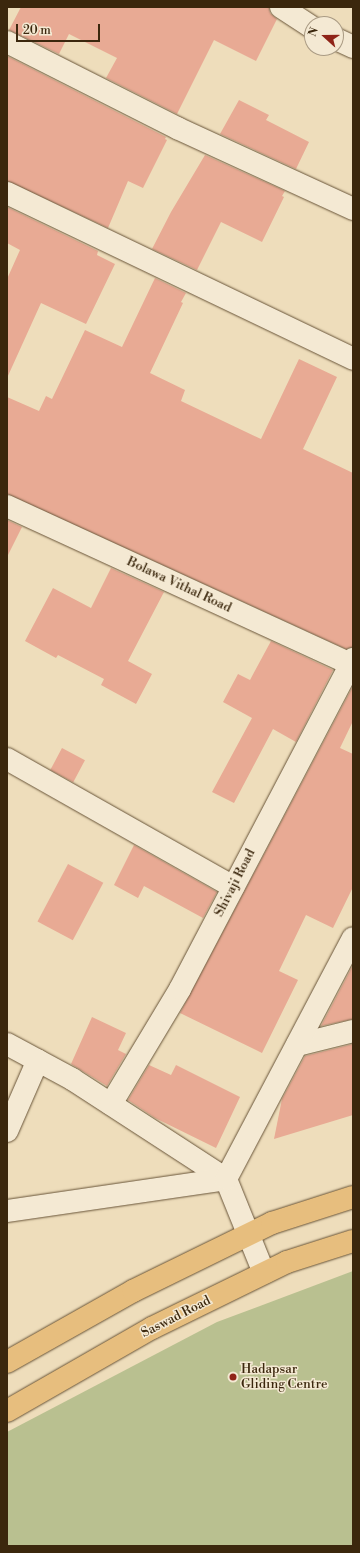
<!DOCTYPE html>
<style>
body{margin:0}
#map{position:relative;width:360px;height:1553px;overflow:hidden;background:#edb;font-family:"Libre Bodoni",serif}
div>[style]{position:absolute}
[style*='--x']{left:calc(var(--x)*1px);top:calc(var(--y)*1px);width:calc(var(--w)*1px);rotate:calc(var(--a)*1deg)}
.green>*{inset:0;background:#b9c090}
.building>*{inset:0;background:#e8aa94;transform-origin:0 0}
.roads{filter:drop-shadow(0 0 1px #685438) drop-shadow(0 0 1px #685438)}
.street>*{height:22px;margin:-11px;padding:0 11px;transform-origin:11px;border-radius:11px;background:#f4e9d3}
.highway>*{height:22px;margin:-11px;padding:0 11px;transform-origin:11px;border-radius:11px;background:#e7be7e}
.dots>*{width:11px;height:11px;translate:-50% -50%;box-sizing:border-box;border:2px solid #f4e9d3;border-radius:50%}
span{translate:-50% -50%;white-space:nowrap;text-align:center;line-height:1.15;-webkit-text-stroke:3px #f4e9d3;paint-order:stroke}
.street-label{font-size:13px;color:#3b270d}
.poi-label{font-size:13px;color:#3b270d}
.left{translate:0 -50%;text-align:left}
.frame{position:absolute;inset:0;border:8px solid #3b270d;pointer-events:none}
.north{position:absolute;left:304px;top:16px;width:40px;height:40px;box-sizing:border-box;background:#f4e9d3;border:1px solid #aa9b84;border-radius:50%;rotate:291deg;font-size:11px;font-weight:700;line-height:16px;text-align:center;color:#3b270d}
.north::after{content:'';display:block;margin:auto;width:14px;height:18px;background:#8f2418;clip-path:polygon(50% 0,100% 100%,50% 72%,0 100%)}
.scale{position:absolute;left:16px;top:24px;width:84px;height:18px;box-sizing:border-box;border:2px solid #3b270d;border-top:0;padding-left:5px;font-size:12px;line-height:14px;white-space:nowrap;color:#3b270d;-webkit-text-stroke:3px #f4e9d3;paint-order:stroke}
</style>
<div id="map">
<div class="green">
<div style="clip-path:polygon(353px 1271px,353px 1546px,7px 1546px,7px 1432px,217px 1322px)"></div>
</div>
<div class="building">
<div style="clip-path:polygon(21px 7px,269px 7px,270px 13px,277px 19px,256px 61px,214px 40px,177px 114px,106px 78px,117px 58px,69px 34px,59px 54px,9px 30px)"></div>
<div style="clip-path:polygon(7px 56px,166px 137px,165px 139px,167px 140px,143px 188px,128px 181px,108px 228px,7px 181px)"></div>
<div style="clip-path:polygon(239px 100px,269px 115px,266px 120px,309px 142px,296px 169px,220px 134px)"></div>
<div style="clip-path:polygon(205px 155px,285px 191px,282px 196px,284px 197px,262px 242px,221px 222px,197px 270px,152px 249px,171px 212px)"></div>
<div style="clip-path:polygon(7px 207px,98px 251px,97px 255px,115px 264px,86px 324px,41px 303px,7px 378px,7px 279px,20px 250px,7px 243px)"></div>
<div style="clip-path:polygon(155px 278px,186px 293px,181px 302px,183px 303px,150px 373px,185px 390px,181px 401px,261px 439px,299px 359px,337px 377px,303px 449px,353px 473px,353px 647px,346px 649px,7px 494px,7px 397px,39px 411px,46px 396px,52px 399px,85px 330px,122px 347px)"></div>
<div style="clip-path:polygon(7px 520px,22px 527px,7px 557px)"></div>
<div style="clip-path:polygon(111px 568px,164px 592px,128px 661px,152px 674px,136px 704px,101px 685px,104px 679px,58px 655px,56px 658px,25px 641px,53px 588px,91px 608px)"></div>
<div style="clip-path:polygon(271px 641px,333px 670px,296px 742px,273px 729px,234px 803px,212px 792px,252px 718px,223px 702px,238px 674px,250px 680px)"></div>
<div style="clip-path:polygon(353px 686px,353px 721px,340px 748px,353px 754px,353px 887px,333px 928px,306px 915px,279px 971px,298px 980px,262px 1053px,180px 1013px)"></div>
<div style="left:62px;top:748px;width:26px;height:25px;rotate:28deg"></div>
<div style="clip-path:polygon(134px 845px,217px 892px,203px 918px,144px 886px,138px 898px,114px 885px)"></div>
<div style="left:68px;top:864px;width:40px;height:65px;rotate:28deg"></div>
<div style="clip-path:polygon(353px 965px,353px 1019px,321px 1026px)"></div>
<div style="clip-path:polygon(92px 1017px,126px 1033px,118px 1050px,126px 1054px,107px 1086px,71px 1064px)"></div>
<div style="clip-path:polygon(353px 1044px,353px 1115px,274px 1139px,282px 1099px,305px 1056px)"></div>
<div style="clip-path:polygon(149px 1065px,171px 1075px,176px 1065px,240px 1097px,216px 1148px,155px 1118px,128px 1100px)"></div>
</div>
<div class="roads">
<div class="street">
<div style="--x:281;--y:7;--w:37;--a:33"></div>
<div style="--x:336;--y:39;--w:19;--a:25"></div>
<div style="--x:7;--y:42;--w:191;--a:26.8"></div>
<div style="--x:177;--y:128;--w:194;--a:24.7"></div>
<div style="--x:7;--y:193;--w:384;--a:25.6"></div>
<div style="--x:7;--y:506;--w:378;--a:24.7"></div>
<div style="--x:7;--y:759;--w:260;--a:29.5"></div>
<div style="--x:7;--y:1044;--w:74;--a:28.3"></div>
<div style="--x:72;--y:1079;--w:184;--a:33"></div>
<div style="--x:226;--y:1179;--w:101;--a:68"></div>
<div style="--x:297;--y:1045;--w:58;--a:-14"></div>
<div style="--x:111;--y:1104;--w:134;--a:-59"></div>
<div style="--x:180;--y:989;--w:373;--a:-62.3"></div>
<div style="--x:7;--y:1131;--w:77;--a:-66.4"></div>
<div style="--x:7;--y:1211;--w:221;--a:-8.3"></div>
<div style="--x:226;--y:1179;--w:272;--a:-62.2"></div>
</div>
<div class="highway">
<div style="--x:7;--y:1362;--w:145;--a:-29.4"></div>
<div style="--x:133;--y:1291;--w:155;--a:-26.1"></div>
<div style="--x:272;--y:1223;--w:85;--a:-17.8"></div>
<div style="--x:7;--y:1411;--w:167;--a:-29.8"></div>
<div style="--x:152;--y:1328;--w:150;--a:-26.1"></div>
<div style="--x:287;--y:1262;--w:69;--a:-17.7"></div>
</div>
</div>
<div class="dots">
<div style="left:233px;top:1377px;background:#8f2418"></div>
</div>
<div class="street-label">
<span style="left:179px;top:585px;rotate:25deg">Bolawa Vithal Road</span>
<span style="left:235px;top:883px;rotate:-63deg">Shivaji Road</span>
<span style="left:176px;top:1317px;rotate:-27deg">Saswad Road</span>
</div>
<div class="poi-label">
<span class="left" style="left:241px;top:1377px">Hadapsar<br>Gliding Centre</span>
</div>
<div class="frame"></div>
<div class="north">N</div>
<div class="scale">20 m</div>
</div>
